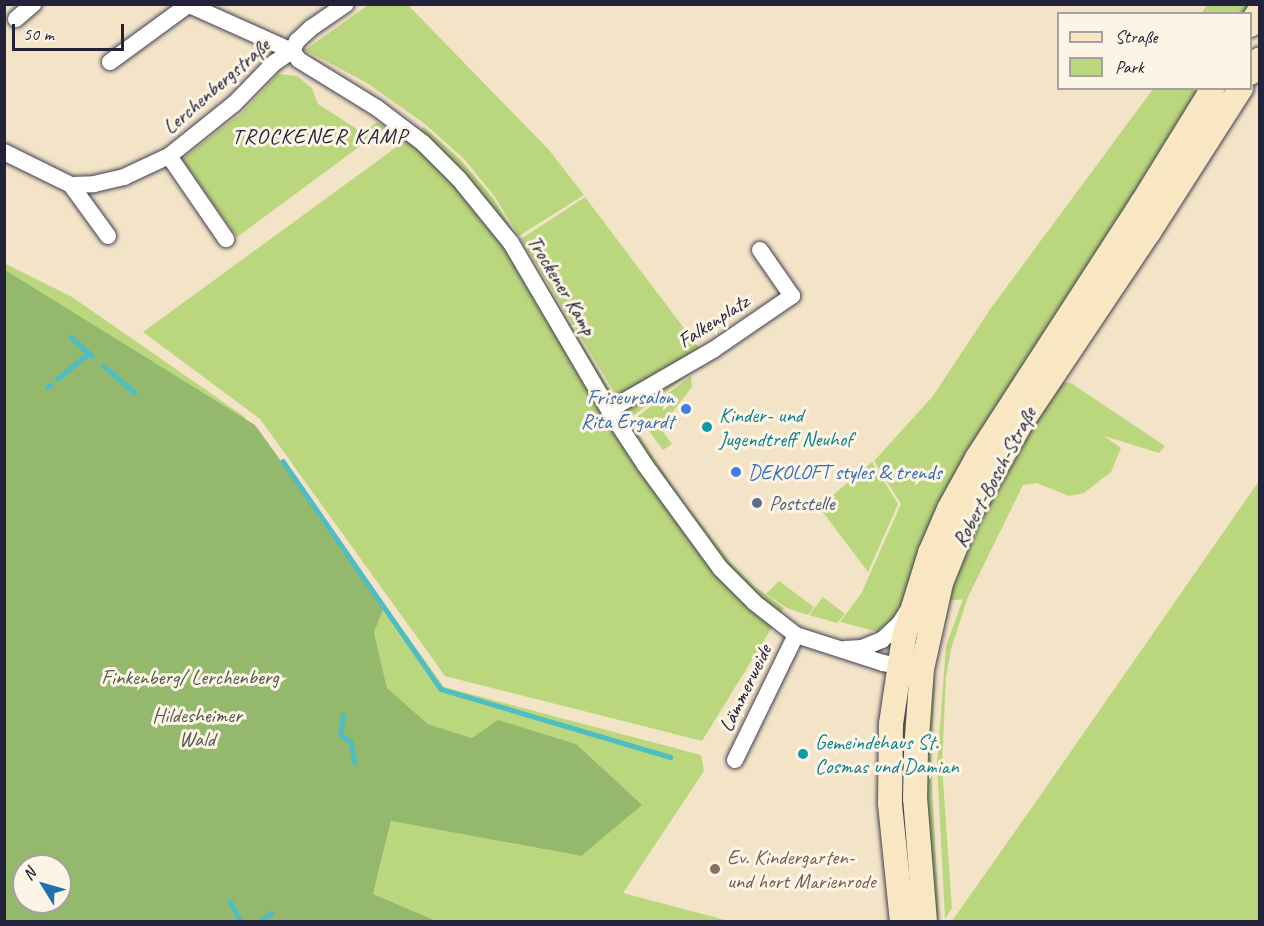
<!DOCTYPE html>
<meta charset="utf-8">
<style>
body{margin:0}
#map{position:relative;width:1264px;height:926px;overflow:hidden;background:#f3e4c8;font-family:Caveat,sans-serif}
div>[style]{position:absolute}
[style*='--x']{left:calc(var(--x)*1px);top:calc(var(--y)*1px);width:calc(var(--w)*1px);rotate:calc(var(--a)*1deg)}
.green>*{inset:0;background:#bbd77d}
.forest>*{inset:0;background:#94b86c}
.stream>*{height:4.5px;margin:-2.25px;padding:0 2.25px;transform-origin:2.25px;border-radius:2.25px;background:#4ebdc4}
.roads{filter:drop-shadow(0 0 2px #413f50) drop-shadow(0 0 2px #413f50)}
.minor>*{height:16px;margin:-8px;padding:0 8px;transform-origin:8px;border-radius:8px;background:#fff}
.secondary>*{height:24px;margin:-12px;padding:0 12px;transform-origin:12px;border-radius:12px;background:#f9e7c3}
.dots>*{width:16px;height:16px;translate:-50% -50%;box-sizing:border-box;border:3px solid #fcf5e5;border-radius:50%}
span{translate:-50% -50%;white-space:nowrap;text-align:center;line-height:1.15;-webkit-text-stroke:6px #fcf5e5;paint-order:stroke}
.street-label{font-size:21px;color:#22223b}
.shop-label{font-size:21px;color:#366cbe}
.right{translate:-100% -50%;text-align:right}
.left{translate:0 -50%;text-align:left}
.culture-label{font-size:21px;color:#0d838f}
.service-label{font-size:21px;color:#4e5e75}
.park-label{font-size:21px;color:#50584f}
.education-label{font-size:21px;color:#785e54}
.neighbourhood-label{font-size:22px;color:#22223b;letter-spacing:1.5px}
.frame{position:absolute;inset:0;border:6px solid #22223b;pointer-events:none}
.legend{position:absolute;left:1057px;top:12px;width:195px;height:78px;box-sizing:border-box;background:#fcf5e5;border:2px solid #a5a1a1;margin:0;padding:8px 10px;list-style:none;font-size:18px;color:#22223b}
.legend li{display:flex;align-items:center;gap:12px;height:30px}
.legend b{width:30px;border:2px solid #a5a1a1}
.north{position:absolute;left:12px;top:854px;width:60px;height:60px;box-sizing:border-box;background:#fcf5e5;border:2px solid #a5a1a1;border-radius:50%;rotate:307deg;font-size:16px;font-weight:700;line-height:24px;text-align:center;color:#22223b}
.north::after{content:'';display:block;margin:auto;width:21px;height:27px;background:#1f6fb2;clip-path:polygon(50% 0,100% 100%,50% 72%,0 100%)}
.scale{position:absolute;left:12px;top:24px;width:112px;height:27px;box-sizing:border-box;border:3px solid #22223b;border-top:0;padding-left:8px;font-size:18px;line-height:21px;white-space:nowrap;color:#22223b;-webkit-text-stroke:4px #fcf5e5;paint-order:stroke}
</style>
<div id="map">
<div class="green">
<div style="clip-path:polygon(368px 5px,408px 5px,549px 150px,584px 195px,519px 236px,495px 197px,464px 159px,425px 124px,367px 83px,305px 50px)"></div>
<div style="clip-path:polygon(1207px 5px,1253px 5px,1247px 13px,1201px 14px)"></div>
<div style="clip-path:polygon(278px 74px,297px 76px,312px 88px,318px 104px,363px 133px,377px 122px,386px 127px,237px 237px,182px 159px,243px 112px)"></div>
<div style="clip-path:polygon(1153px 89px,1204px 89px,890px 635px,840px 622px,861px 594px,901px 504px,874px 461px,933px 396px,991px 308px)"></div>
<div style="clip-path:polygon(424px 127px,460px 159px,493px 198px,627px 418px,684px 502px,731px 563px,754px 586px,784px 608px,702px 741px,445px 676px,260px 419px,143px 332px)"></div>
<div style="clip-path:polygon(585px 197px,708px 360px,630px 418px,521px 239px)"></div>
<div style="clip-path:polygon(evenodd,4px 263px,72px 297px,245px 417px,236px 439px,375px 887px,391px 821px,580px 856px,472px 738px,428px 724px,387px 688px,374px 632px,385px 605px,444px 687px,701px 755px,704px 771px,623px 893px,729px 921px,5px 921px,4px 263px,24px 866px,60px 866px,60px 902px,24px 902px,24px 866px)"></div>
<div style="clip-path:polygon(691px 376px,692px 387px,660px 428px,672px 444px,663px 450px,638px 416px)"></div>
<div style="clip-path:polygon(1062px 382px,1071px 383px,1165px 446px,1159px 453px,1104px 436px,1121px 448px,1111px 472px,1084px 493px,1069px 496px,1037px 483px,1023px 485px,968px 597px,951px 649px,946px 677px,942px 766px,952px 908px,945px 919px,937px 765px,946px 646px,963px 599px,940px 602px,980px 503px)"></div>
<div style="clip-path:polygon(872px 462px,898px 504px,868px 572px,819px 507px)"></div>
<div style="clip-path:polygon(1259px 481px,1259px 921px,952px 921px,1042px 793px)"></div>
<div style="clip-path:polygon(779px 581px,814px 607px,808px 615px,787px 608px,766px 594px)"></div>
<div style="clip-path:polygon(823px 597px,845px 614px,837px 623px,809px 615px)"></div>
<div style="clip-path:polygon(931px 680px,935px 681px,931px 767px,939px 916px,934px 912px,926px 766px)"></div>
</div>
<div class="forest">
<div style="clip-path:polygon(evenodd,5px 270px,255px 425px,385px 605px,374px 632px,387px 688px,428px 724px,472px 738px,498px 720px,576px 744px,642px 805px,581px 856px,391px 821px,373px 894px,436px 921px,5px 921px,5px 270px,24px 866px,60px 866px,60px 902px,24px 902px,24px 866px)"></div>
</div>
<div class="stream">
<div style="--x:71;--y:337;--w:28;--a:42"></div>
<div style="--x:104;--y:366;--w:40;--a:41"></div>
<div style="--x:57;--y:379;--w:41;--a:-39.1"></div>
<div style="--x:47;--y:387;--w:4;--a:-34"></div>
<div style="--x:283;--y:461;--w:277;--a:55.3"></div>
<div style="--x:441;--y:689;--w:239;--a:16.5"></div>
<div style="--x:343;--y:715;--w:20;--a:96"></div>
<div style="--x:341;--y:735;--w:12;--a:35"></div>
<div style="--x:351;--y:742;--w:21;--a:79"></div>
<div style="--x:230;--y:901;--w:24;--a:62"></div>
<div style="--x:258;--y:922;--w:16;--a:-35"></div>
</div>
<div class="roads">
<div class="minor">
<div style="--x:187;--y:4;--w:115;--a:24.1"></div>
<div style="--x:292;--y:51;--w:11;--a:52"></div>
<div style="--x:299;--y:60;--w:92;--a:31.6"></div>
<div style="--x:377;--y:108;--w:58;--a:37.3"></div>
<div style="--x:423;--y:143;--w:51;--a:45"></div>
<div style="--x:459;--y:179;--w:82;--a:50.9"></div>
<div style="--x:511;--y:243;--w:194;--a:59.6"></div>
<div style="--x:609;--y:410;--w:66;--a:56.8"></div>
<div style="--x:645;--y:465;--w:127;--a:53.9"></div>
<div style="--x:720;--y:568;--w:49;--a:45"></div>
<div style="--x:755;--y:603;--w:52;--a:38"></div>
<div style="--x:796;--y:635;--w:91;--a:17.8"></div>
<div style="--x:883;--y:663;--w:27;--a:10"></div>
<div style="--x:16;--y:19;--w:23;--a:-41"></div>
<div style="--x:292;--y:51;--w:11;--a:-63"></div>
<div style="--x:297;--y:41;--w:19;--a:-43"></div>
<div style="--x:311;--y:28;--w:42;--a:-34.4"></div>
<div style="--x:110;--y:62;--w:97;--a:-36.2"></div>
<div style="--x:4;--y:152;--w:75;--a:26.2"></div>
<div style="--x:71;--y:185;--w:23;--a:-2"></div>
<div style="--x:94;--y:184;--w:31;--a:-13"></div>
<div style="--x:124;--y:177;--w:50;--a:-25"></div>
<div style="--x:169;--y:156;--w:83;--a:-38.7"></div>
<div style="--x:234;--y:104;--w:57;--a:-45.7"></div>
<div style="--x:274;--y:63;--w:22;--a:-34"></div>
<div style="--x:169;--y:156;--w:101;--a:55.5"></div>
<div style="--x:71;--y:185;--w:63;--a:54"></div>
<div style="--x:609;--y:410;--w:120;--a:-30"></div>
<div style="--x:713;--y:350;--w:96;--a:-34.4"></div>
<div style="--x:792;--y:296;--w:56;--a:-124.8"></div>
<div style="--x:845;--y:649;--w:17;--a:-3"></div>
<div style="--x:862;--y:648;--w:22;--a:-22"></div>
<div style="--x:882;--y:640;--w:25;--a:-43"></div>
<div style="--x:900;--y:623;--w:13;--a:-58"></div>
<div style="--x:735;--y:760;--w:139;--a:-64"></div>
</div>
<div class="secondary">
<div style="--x:1250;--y:25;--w:18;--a:-56"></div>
<div style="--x:1250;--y:73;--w:17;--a:-54"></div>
<div style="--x:902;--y:922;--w:120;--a:-95.8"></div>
<div style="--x:890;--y:803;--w:79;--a:-89.3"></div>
<div style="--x:891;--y:724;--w:88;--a:-81.5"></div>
<div style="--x:904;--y:637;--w:88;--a:-72.8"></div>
<div style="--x:930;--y:553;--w:48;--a:-66.6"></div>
<div style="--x:949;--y:509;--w:58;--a:-61.2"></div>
<div style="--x:977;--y:458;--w:304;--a:-57.1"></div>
<div style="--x:1142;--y:203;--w:135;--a:-58.3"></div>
<div style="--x:925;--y:922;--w:123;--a:-94.6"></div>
<div style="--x:915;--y:799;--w:49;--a:-88.8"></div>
<div style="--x:916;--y:750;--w:81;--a:-85.8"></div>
<div style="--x:922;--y:669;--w:88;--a:-77.5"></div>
<div style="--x:941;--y:583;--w:69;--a:-67.9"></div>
<div style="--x:967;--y:519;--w:110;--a:-60.6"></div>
<div style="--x:1021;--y:423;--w:230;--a:-56.2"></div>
<div style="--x:1149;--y:232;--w:171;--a:-57.4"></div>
</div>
</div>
<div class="dots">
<div style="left:686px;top:409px;background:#3f7fe0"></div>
<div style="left:707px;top:427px;background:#0f9aa8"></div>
<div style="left:736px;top:472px;background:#3f7fe0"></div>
<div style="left:757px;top:503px;background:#5c6f8a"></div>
<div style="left:803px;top:754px;background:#0f9aa8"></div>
<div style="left:715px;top:869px;background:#8d6e63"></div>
</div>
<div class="street-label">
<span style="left:216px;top:86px;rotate:-41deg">Lerchenbergstraße</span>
<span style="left:562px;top:285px;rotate:59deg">Trockener Kamp</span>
<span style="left:713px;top:321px;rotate:-33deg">Falkenplatz</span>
<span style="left:994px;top:477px;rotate:-62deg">Robert-Bosch-Straße</span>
<span style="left:745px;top:688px;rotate:-64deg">Lämmerweide</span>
</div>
<div class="shop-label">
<span class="right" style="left:674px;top:409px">Friseursalon<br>Rita Ergardt</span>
<span class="left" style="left:748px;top:472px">DEKOLOFT styles &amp; trends</span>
</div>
<div class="culture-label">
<span class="left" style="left:719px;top:427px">Kinder- und<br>Jugendtreff Neuhof</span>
<span class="left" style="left:815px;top:754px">Gemeindehaus St.<br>Cosmas und Damian</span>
</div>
<div class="service-label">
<span class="left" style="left:769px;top:503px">Poststelle</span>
</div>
<div class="park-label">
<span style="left:190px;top:677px">Finkenberg/ Lerchenberg</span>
<span style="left:197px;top:727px">Hildesheimer<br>Wald</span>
</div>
<div class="education-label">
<span class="left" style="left:727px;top:869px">Ev. Kindergarten-<br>und hort Marienrode</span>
</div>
<div class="neighbourhood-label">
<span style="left:320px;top:137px">TROCKENER KAMP</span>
</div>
<div class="frame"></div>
<ul class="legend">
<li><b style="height:8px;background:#f9e7c3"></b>Straße</li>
<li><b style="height:16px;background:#bbd77d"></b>Park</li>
</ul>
<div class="north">N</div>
<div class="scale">50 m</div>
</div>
